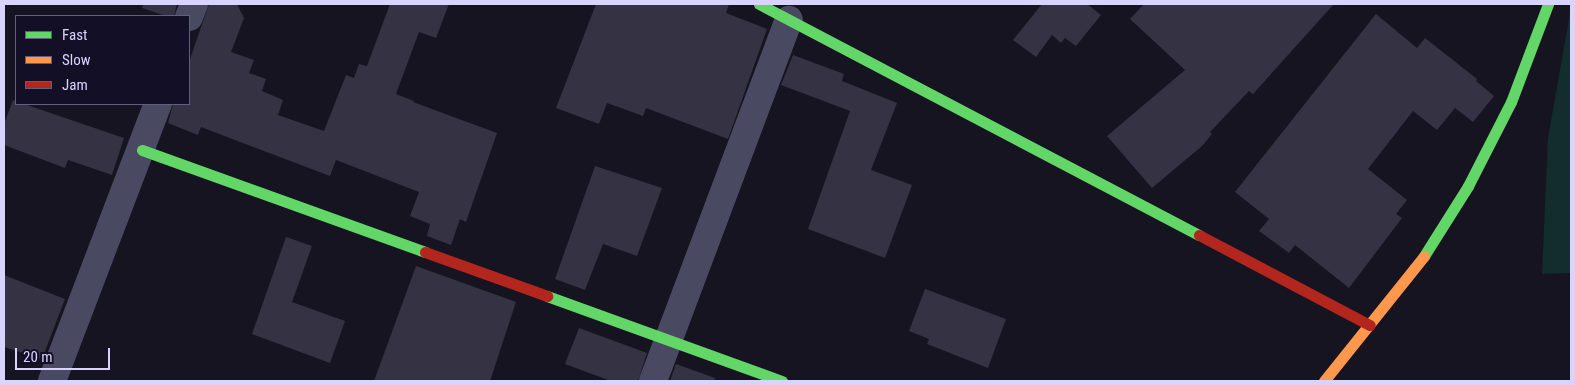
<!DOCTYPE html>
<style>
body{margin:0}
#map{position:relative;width:1575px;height:385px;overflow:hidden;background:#161421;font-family:"Roboto Condensed",sans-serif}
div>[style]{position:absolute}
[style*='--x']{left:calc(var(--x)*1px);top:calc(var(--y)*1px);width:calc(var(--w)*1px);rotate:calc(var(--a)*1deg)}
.green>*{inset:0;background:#132c2d}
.building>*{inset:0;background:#343243}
.street>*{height:28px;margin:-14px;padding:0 14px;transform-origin:14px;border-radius:14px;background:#4a4962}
.fast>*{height:11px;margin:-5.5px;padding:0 5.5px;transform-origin:5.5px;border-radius:5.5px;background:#63d668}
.slow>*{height:11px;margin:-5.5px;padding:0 5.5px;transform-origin:5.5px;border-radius:5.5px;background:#ff974d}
.jam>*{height:11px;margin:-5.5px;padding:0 5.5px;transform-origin:5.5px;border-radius:5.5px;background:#b3261e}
span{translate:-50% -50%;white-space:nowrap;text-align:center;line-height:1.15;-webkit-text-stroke:4px #130f26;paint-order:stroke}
.frame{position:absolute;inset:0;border:5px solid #d9d4ff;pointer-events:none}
.legend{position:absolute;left:15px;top:15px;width:175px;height:90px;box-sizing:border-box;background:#130f26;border:1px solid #625e7d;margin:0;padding:6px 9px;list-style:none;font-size:15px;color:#d9d4ff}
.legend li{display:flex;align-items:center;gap:10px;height:25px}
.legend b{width:25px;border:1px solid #625e7d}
.scale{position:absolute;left:15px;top:348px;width:95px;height:22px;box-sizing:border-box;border:2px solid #d9d4ff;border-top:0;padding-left:6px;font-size:15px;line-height:18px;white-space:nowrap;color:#d9d4ff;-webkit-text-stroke:4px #130f26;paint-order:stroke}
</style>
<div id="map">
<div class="green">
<div style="clip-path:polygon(1571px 7px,1571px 273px,1542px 274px,1548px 138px)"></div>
</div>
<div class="building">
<div style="clip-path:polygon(143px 4px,177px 4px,174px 16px,166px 16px,142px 8px)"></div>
<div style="clip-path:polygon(209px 4px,237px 4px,244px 18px,231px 52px,254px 60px,249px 73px,266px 79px,262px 91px,283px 100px,278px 115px,324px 131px,346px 75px,354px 78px,359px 64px,367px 66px,390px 4px,449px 4px,436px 38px,419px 32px,396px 94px,414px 101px,413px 102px,497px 133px,466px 222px,460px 219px,451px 245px,427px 236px,430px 224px,410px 216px,419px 192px,336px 160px,330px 176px,201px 127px,198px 135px,168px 123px,173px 104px,189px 104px,189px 62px)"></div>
<div style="clip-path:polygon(596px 4px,729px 4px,726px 13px,767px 29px,728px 139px,646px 108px,643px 116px,607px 103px,599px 124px,556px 108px)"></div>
<div style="clip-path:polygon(1042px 4px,1087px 4px,1101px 15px,1076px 46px,1065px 38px,1061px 43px,1052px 35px,1036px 57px,1013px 40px)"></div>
<div style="clip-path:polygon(1144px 4px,1334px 4px,1253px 94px,1249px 91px,1210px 132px,1212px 134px,1202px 146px,1152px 188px,1107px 136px,1185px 70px,1130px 19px)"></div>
<div style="clip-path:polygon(1376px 14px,1417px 48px,1425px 38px,1477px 79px,1476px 81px,1494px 96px,1473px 122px,1455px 108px,1437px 130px,1413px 111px,1368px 169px,1407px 200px,1396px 214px,1402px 218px,1349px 288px,1295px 245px,1289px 253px,1259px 231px,1269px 219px,1235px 192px)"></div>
<div style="clip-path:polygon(793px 55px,844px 74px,842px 81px,897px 103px,871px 170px,912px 185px,885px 258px,808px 229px,850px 111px,781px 85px)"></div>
<div style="clip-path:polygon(13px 100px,16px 101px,16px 104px,24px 104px,124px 138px,112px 175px,68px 160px,65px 168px,4px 145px,4px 124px)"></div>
<div style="clip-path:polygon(595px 166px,662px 188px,637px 256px,603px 244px,585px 290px,555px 279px)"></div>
<div style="clip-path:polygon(286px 237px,312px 246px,292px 302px,345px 321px,330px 363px,252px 334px)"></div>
<div style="clip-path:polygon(416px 266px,516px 302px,490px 381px,374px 381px)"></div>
<div style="clip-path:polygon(4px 275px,65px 299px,42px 359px,4px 347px)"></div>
<div style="clip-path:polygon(925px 289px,1006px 319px,988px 368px,927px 344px,929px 339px,909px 331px)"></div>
<div style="clip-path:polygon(579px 328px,647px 353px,638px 381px,611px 381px,565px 364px)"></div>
<div style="clip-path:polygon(676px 364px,715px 378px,714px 381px,670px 381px)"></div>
</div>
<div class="street">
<div style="--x:189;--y:17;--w:14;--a:-69"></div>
<div style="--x:52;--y:381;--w:297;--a:-69.1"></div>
<div style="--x:653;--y:381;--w:386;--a:-69.4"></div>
</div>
<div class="fast">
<div style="--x:759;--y:4;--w:497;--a:27.7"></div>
<div style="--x:142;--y:150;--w:301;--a:19.8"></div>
<div style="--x:1424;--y:256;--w:83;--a:-57.8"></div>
<div style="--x:1468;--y:186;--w:94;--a:-62.9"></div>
<div style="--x:1511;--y:102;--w:105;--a:-69.3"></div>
<div style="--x:547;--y:296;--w:250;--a:19.9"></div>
</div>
<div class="slow">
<div style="--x:1324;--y:381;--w:160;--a:-51.3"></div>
</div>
<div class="jam">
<div style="--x:1199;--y:235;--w:193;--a:27.8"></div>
<div style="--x:425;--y:252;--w:130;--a:19.8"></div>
</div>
<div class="frame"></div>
<ul class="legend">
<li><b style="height:6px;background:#63d668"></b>Fast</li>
<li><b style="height:6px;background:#ff974d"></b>Slow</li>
<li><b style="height:6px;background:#b3261e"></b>Jam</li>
</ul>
<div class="scale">20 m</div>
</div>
